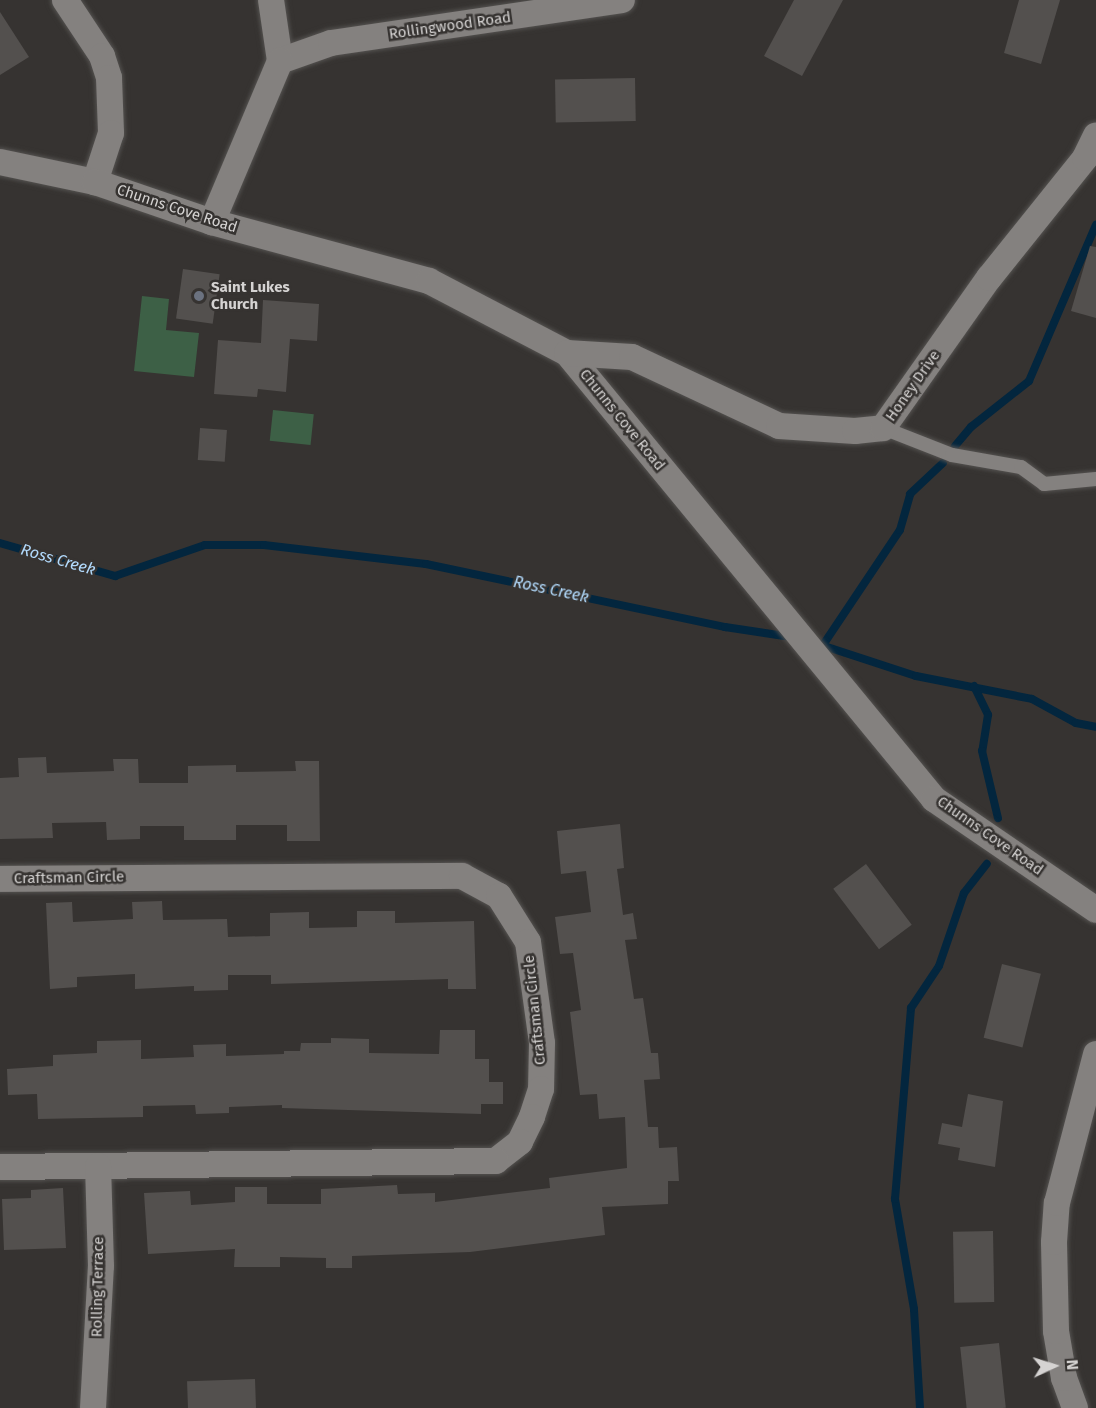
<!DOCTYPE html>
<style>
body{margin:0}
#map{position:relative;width:1096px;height:1408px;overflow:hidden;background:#363331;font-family:"Fira Sans",sans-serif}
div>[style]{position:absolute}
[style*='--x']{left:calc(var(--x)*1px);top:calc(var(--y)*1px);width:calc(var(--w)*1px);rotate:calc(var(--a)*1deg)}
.green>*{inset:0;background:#3d6046;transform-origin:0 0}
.stream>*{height:8px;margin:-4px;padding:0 4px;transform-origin:4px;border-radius:4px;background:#03263e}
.building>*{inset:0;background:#53504e;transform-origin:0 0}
.roads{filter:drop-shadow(0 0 2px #545250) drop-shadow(0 0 2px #545250)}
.lane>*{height:14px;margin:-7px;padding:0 7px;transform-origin:7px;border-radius:7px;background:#84817f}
.street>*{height:26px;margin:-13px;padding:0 13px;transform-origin:13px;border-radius:13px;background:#84817f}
.dots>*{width:16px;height:16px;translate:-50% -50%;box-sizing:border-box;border:3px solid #363331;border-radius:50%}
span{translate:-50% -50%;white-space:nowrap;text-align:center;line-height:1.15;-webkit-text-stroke:5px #363331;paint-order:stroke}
.street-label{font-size:15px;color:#d5d3d2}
.poi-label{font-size:15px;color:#d5d3d2;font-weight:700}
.left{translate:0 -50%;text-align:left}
.water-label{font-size:16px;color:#b1d9fb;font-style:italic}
.north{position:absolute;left:1024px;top:1336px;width:60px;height:60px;-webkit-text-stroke:4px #363331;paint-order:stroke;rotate:86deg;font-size:16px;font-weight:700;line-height:24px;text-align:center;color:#d5d3d2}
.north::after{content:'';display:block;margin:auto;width:21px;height:27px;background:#d5d3d2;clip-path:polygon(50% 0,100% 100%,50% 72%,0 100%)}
</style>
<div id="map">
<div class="green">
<div style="clip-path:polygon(142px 296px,169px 299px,166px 330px,199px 333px,194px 377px,134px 371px)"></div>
<div style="left:273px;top:410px;width:41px;height:31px;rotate:6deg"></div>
</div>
<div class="stream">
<div style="--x:955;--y:446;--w:25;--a:-50"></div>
<div style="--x:971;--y:427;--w:74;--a:-38.4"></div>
<div style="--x:1029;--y:381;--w:170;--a:-66.8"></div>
<div style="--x:0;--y:543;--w:120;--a:16"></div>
<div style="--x:115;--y:576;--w:95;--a:-19"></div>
<div style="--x:205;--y:545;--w:59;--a:0"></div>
<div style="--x:264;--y:545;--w:163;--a:6.7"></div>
<div style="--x:426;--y:564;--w:306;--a:11.9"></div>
<div style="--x:725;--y:627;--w:67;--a:8.6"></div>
<div style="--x:815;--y:643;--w:106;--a:18.1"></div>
<div style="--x:916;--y:676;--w:118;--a:11.2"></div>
<div style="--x:1032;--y:699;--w:50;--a:28.6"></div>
<div style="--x:1076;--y:723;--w:20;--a:11"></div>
<div style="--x:823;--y:645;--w:138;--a:-56.2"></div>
<div style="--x:900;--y:530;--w:37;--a:-74"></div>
<div style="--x:910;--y:494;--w:45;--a:-43.2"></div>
<div style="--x:974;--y:686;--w:32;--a:64"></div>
<div style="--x:988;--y:715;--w:36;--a:99"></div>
<div style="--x:982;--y:751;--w:69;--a:76.6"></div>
<div style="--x:920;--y:1408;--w:99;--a:-93.5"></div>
<div style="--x:914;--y:1309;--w:112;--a:-99.8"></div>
<div style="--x:895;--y:1199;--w:192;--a:-85.2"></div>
<div style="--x:911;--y:1008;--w:50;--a:-56.3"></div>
<div style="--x:939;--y:966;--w:77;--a:-71.1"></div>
<div style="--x:964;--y:893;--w:37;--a:-52"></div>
</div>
<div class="building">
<div style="clip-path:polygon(794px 0,843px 0,802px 76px,764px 56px)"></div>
<div style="clip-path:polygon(1019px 0,1060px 0,1041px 64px,1004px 53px)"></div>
<div style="clip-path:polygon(0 12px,29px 57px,0 75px)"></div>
<div style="left:635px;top:78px;width:43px;height:80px;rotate:89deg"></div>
<div style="clip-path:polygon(1090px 246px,1096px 247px,1096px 318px,1071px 311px)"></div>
<div style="left:183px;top:269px;width:37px;height:50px;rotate:8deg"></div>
<div style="clip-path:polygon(263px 300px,319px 304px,317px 341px,290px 339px,286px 392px,258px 389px,257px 397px,214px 394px,218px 340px,261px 343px)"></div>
<div style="left:200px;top:428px;width:27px;height:32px;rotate:4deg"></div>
<div style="clip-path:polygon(46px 757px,47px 773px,114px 771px,113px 759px,138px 759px,139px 783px,188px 783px,188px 766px,236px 765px,236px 772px,296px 771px,295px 761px,319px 761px,320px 841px,287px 841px,287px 825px,236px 825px,236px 840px,184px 840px,184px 826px,140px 826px,140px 839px,107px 840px,106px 822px,52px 823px,53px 838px,0 839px,0 778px,19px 777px,18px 758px)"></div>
<div style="clip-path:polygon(620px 824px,624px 868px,617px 869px,623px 915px,633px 913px,637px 939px,625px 940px,634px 999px,643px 998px,651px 1053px,658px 1053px,660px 1079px,644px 1080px,648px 1127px,658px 1127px,659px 1148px,677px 1147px,679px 1181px,668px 1181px,668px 1204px,602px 1207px,605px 1235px,470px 1252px,352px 1256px,352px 1268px,326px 1268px,326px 1258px,280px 1257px,280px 1267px,234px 1267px,235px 1249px,148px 1254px,144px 1193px,190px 1191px,191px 1205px,235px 1202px,235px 1187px,267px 1187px,267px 1204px,321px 1204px,321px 1189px,397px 1185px,398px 1194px,435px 1193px,435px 1202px,550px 1188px,549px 1178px,627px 1168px,625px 1117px,599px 1119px,597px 1094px,580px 1095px,570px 1012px,581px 1010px,573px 953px,560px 954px,555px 917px,591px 912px,586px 871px,561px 874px,557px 831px)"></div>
<div style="left:866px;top:864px;width:76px;height:41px;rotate:53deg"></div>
<div style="clip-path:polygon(162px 901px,163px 920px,227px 919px,228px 937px,270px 936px,270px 913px,309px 912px,309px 928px,357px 927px,357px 911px,395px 911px,395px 923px,474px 921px,476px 989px,448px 989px,448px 979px,271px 984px,271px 975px,228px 975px,228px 990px,194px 991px,194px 986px,135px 989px,135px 974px,77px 977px,77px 987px,50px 989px,46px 903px,72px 902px,73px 922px,133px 919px,132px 902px)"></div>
<div style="left:1002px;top:964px;width:40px;height:76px;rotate:14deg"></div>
<div style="clip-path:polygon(440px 1030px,475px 1030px,475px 1059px,489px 1059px,489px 1082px,503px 1082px,503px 1104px,481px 1104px,481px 1114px,282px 1108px,282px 1105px,229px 1107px,229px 1113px,196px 1114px,195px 1105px,143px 1106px,143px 1117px,38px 1119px,37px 1094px,8px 1095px,7px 1069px,53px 1066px,53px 1055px,97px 1053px,97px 1041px,141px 1040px,141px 1059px,194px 1057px,193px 1045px,226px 1044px,226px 1056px,284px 1054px,284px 1051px,300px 1051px,301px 1043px,331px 1043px,331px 1038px,369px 1039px,369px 1053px,439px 1054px)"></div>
<div style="clip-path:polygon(968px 1094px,1003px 1101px,995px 1167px,958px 1160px,960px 1148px,938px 1144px,942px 1123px,962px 1127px)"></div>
<div style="clip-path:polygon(63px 1188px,66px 1248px,4px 1250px,2px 1199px,31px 1198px,31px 1190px)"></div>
<div style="left:993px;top:1231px;width:71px;height:40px;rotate:89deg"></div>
<div style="left:999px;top:1343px;width:65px;height:39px;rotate:84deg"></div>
<div style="left:255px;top:1379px;width:29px;height:68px;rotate:88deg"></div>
</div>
<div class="roads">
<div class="lane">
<div style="--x:883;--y:428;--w:74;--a:21.4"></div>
<div style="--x:952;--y:455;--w:70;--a:9.9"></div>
<div style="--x:1021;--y:467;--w:29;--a:36"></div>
<div style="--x:1044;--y:484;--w:52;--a:-5.5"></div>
</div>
<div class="street">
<div style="--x:65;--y:0;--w:67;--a:56.5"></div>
<div style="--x:102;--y:56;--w:23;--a:72"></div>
<div style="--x:109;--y:78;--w:55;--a:87.9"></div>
<div style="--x:111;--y:133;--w:52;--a:108.1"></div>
<div style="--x:271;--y:0;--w:62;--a:81.6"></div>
<div style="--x:280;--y:61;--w:54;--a:-19.4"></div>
<div style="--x:331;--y:43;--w:294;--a:-8.4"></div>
<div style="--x:0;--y:162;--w:97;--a:11.9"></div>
<div style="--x:95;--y:182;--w:124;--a:18.9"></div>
<div style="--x:212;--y:222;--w:225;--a:15.2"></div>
<div style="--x:429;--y:281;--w:156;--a:27.6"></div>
<div style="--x:567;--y:353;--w:578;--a:50.55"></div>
<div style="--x:934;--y:799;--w:196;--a:34.4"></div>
<div style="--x:212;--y:222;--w:175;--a:-67.1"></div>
<div style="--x:567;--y:353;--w:65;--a:3.5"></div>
<div style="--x:632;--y:357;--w:162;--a:25.1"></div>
<div style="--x:779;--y:426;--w:76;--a:3.8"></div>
<div style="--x:855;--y:431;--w:28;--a:-6"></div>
<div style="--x:883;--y:428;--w:184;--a:-54.8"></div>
<div style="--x:989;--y:278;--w:154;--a:-51.3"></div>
<div style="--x:1085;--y:158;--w:25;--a:-64"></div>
<div style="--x:0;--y:879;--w:462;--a:-0.4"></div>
<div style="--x:462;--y:876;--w:42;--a:28.4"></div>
<div style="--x:499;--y:896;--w:54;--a:57.8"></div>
<div style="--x:528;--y:942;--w:102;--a:82.1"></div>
<div style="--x:542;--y:1043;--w:46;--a:91.2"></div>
<div style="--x:541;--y:1089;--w:29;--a:108"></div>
<div style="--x:532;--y:1117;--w:28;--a:116"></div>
<div style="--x:520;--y:1142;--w:31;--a:142"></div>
<div style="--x:496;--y:1161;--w:496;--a:179.3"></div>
<div style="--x:93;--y:1408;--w:142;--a:-86.8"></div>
<div style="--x:101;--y:1266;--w:100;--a:-91.7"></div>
<div style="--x:1075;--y:1408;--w:32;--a:-110"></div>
<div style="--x:1064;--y:1378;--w:48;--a:-99.7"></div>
<div style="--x:1056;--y:1331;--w:89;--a:-91.3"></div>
<div style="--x:1054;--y:1242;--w:39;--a:-86"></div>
<div style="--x:1057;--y:1203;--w:154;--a:-75.3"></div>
</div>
</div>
<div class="dots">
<div style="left:199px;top:296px;background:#6b7280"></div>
</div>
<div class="street-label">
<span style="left:450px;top:26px;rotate:-8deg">Rollingwood Road</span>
<span style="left:177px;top:209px;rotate:18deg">Chunns Cove Road</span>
<span style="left:913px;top:386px;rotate:-55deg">Honey Drive</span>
<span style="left:622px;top:420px;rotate:51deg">Chunns Cove Road</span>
<span style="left:990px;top:836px;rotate:35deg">Chunns Cove Road</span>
<span style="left:69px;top:878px;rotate:-1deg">Craftsman Circle</span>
<span style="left:535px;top:1010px;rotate:-96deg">Craftsman Circle</span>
<span style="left:98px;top:1287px;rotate:-89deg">Rolling Terrace</span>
</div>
<div class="poi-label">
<span class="left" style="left:211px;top:296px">Saint Lukes<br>Church</span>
</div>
<div class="water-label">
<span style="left:58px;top:560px;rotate:16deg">Ross Creek</span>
<span style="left:551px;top:590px;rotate:12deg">Ross Creek</span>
</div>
<div class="north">N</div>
</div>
